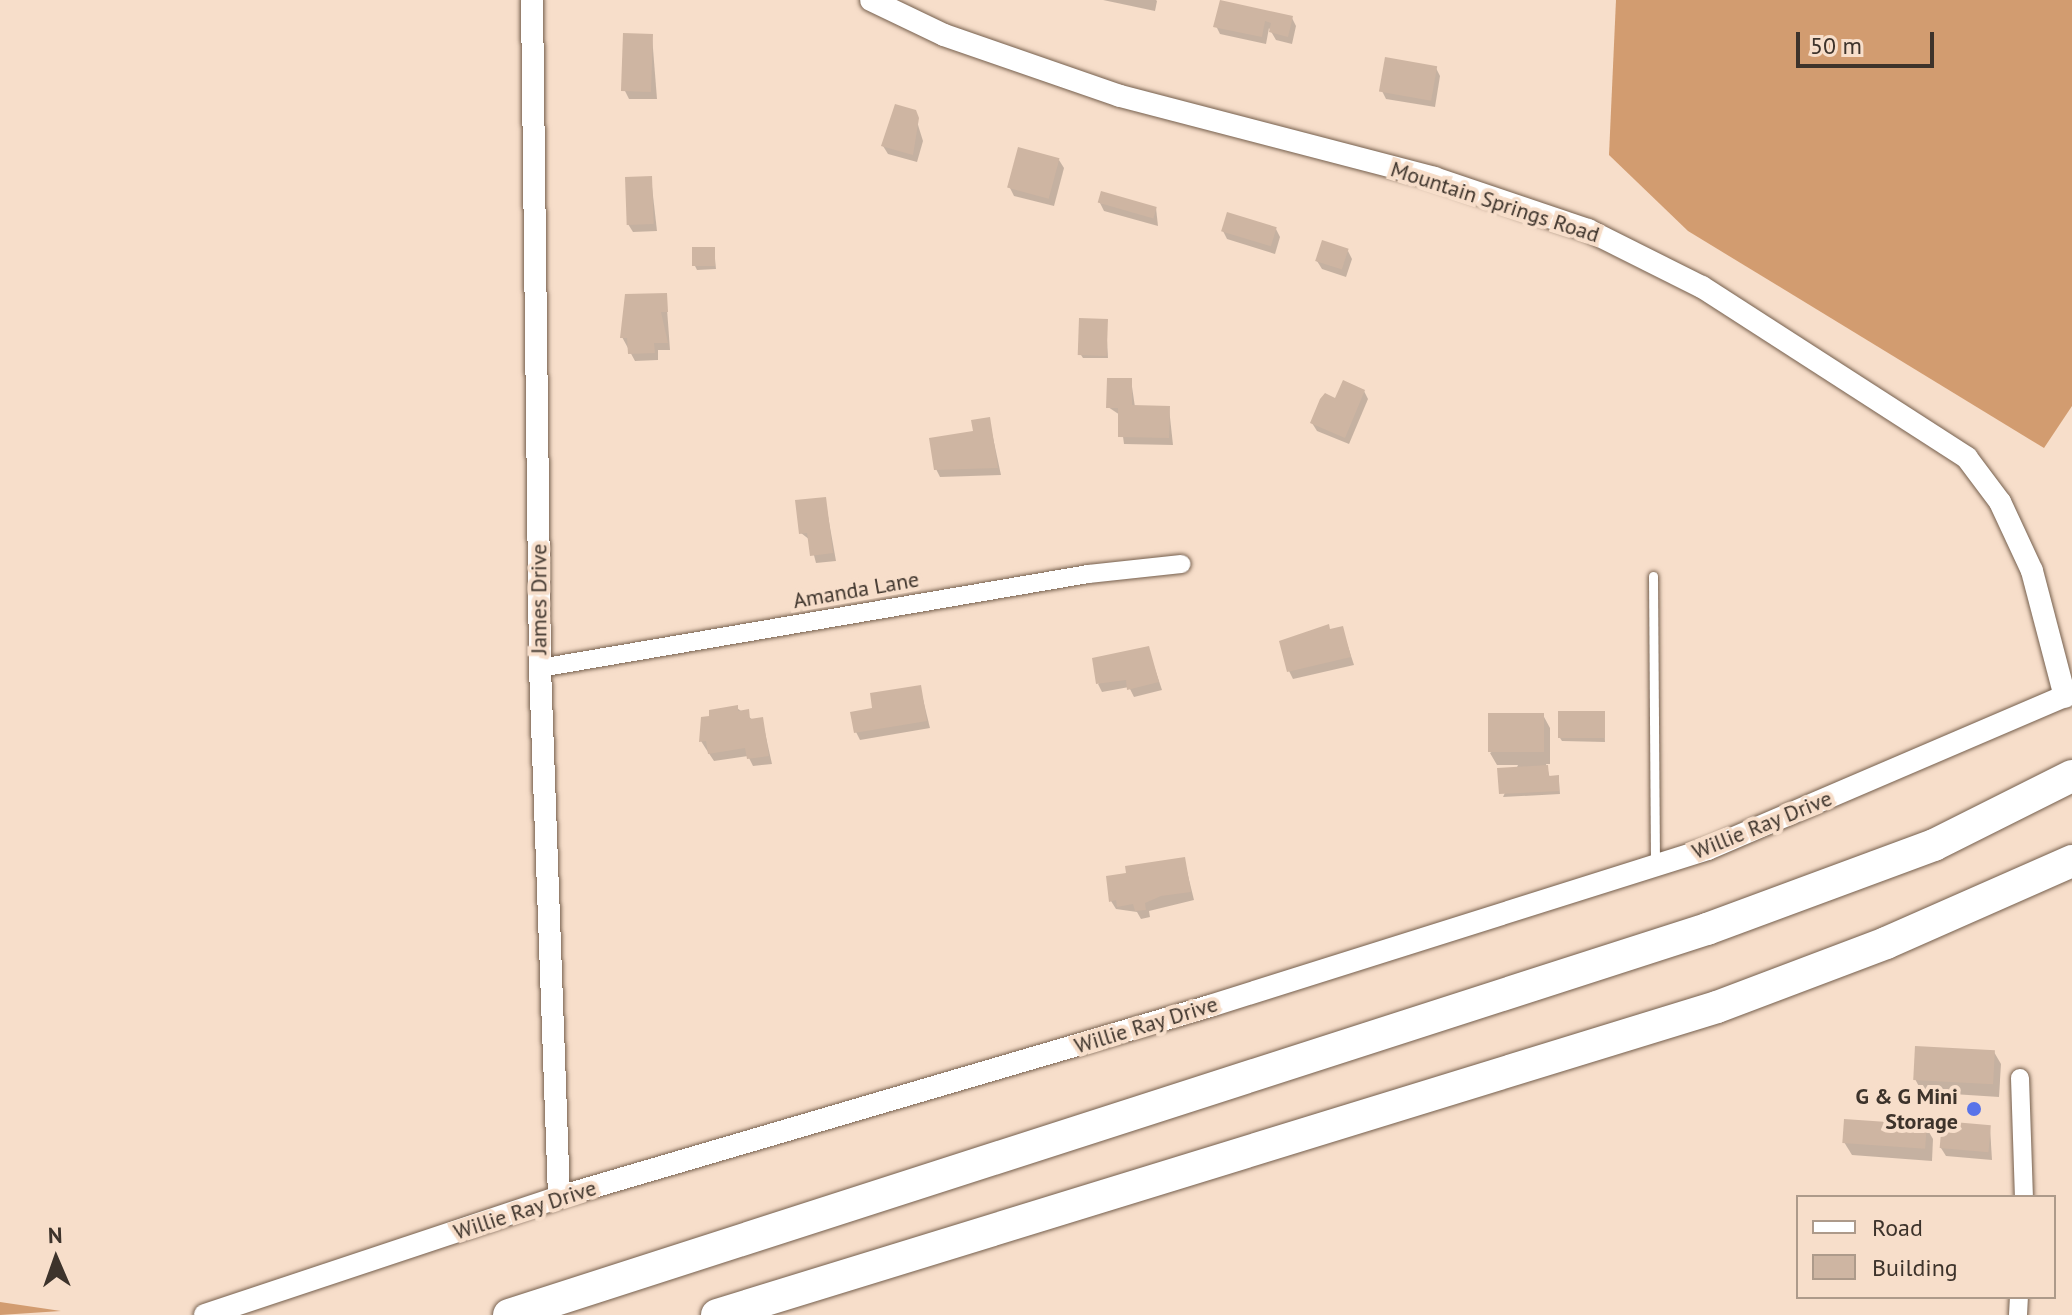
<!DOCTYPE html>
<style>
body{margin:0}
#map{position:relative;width:2072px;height:1315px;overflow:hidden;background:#f7deca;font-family:"PT Sans",sans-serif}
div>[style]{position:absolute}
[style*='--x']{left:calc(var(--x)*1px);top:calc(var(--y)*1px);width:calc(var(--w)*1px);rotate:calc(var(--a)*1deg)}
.forest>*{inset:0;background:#d29c70}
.shadow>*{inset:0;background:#0003}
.building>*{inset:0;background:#ceb5a2;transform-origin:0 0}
.roads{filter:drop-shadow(0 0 2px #755f4d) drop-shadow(0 0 2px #755f4d)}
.service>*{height:9px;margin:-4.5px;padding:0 4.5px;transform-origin:4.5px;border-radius:4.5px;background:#fff}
.minor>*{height:18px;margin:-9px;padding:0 9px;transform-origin:9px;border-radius:9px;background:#fff}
.tertiary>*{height:22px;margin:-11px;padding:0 11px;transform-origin:11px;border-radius:11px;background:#fff}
.motorway>*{height:32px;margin:-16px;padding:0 16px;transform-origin:16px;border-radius:16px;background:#fff}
.dots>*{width:22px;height:22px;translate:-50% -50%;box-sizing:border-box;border:4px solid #f7deca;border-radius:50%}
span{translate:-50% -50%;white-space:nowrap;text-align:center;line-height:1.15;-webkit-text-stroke:8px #f7deca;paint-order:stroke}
.street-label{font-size:22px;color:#3d332b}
.poi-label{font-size:22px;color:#3d332b;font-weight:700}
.right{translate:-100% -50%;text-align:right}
.legend{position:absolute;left:1796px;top:1195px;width:260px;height:104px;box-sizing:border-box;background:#f7deca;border:2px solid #ad9a8a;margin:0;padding:10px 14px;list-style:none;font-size:24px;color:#3d332b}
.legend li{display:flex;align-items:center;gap:16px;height:40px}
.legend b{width:40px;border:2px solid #ad9a8a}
.north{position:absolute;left:16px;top:1219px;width:80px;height:80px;-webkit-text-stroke:6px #f7deca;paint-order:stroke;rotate:358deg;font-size:22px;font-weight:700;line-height:32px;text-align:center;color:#3d332b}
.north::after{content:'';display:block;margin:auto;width:28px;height:36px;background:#3d332b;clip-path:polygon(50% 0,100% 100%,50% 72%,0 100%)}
.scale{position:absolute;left:1796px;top:32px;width:138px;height:36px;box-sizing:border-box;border:4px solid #3d332b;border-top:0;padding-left:10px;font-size:24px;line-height:28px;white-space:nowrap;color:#3d332b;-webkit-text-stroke:6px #f7deca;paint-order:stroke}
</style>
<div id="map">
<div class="forest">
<div style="clip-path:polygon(1616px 0,2072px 0,2072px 406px,2044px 448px,1688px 231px,1609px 155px)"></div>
<div style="clip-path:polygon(0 1302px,61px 1311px,0 1315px)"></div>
</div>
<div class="shadow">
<div style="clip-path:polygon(1103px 0,1156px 0,1157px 1px,1155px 11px)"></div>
<div style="clip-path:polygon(1292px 18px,1296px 26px,1292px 44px,1276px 40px,1269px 28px,1266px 44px,1220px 34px,1216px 26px)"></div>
<div style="clip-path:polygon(652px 36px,657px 99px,629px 99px,625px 91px)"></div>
<div style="clip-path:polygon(1436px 68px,1440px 76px,1435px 107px,1386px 99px,1382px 91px)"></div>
<div style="clip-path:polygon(914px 112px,923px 141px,917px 162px,888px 154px,883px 146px)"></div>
<div style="clip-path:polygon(1059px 160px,1064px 168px,1054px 206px,1014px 196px,1010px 188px)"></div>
<div style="clip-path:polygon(651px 178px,657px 231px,633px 232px,628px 224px)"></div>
<div style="clip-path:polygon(1100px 203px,1156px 208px,1158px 226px,1104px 211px)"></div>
<div style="clip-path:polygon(1276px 229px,1280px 237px,1275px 254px,1227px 239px,1223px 231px)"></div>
<div style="clip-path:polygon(714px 249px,716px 269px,697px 270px,695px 266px)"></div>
<div style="clip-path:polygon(1348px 251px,1352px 259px,1346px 277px,1322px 269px,1317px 261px)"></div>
<div style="clip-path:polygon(666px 295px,670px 350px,658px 350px,658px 360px,635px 361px,622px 337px)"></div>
<div style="clip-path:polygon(1106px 321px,1108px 358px,1083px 358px,1081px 355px)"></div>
<div style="clip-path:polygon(1131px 380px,1135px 407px,1169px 408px,1173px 445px,1124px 444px,1120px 415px,1108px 407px)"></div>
<div style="clip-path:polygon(1364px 391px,1368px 399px,1349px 444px,1317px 431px,1312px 423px,1336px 400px)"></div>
<div style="clip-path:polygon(989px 419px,1001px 475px,940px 477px,936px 469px)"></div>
<div style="clip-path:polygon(825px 499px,836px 561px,816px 563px,810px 540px,801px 533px)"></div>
<div style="clip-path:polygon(1342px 628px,1354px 665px,1293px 679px,1289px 671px)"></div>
<div style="clip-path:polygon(1148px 648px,1162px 690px,1134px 697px,1129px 687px,1102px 692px,1098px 684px)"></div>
<div style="clip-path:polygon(920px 687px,930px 728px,860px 740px,856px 732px,875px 710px)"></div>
<div style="clip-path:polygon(737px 708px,753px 720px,762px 719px,772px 764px,753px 766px,748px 756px,714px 761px,706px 749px,701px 741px)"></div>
<div style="clip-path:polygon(1604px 713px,1605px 742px,1562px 741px,1560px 738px)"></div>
<div style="clip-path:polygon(1543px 715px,1550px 728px,1550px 764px,1546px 764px,1550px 778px,1559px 781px,1560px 794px,1503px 797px,1518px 765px,1497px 765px,1490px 753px)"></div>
<div style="clip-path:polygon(1184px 859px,1194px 900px,1149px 911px,1150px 917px,1141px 919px,1137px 912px,1116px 909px,1111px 901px,1128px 875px)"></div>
<div style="clip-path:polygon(1994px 1052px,2001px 1064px,1999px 1097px,1922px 1092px,1915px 1079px)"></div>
<div style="clip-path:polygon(1926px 1127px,1933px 1139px,1932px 1161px,1852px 1155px,1844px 1142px)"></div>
<div style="clip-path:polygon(1990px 1127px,1992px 1160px,1946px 1156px,1941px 1148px)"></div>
</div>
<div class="building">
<div style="clip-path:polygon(1220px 0,1293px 16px,1288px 37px,1269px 32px,1271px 23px,1265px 21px,1262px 37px,1213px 27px)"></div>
<div style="left:623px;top:33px;width:30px;height:58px;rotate:2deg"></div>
<div style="left:1385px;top:57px;width:53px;height:35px;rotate:10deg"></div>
<div style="clip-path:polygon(895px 104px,916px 110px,919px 118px,913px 155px,881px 146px)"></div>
<div style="left:1018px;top:147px;width:43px;height:42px;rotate:15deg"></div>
<div style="left:652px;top:176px;width:48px;height:27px;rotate:88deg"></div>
<div style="left:1101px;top:191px;width:58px;height:12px;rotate:16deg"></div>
<div style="left:1227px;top:212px;width:52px;height:20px;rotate:17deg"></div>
<div style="left:1322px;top:240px;width:28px;height:22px;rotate:18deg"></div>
<div style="left:715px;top:247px;width:19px;height:23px;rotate:90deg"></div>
<div style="clip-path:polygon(667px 293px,668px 312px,661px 312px,668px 343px,654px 343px,655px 353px,628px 354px,627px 338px,620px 338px,625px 294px)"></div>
<div style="left:1079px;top:318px;width:29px;height:37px;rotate:2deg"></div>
<div style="clip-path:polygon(1107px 378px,1132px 378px,1132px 405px,1170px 406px,1169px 438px,1118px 437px,1118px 408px,1106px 408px)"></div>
<div style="clip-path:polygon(1343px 380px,1365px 390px,1345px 438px,1310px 423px,1320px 399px,1325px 393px,1335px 398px)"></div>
<div style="clip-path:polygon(990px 417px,998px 468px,934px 470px,929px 438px,973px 431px,971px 420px)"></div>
<div style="clip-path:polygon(826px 497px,833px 553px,810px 556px,807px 533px,799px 534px,795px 500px)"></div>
<div style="clip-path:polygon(1329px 624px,1330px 629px,1343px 626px,1351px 657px,1287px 672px,1279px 641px)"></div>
<div style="clip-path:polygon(1149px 646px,1159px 682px,1127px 690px,1126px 680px,1096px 684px,1092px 658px)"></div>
<div style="clip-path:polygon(921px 685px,927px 721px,854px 733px,850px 712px,872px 708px,870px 693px)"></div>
<div style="clip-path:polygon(738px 705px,738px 711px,749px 709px,750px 719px,763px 717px,769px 756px,747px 759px,745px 748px,708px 754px,706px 741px,699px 742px,701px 717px,709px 716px,709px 710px)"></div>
<div style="left:1558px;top:711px;width:47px;height:27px"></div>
<div style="left:1544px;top:713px;width:39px;height:56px;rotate:90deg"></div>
<div style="clip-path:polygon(1548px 765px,1549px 776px,1559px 775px,1559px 791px,1499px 794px,1497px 768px)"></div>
<div style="clip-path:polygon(1185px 857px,1191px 892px,1161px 896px,1145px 903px,1146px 910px,1135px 911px,1133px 904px,1117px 907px,1116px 900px,1109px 902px,1106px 876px,1126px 873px,1125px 866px)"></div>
<div style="left:1915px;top:1046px;width:80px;height:34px;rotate:3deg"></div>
<div style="left:1844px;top:1119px;width:83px;height:24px;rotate:4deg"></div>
<div style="left:1942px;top:1121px;width:49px;height:27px;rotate:5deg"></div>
</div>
<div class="roads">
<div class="service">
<div style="--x:1653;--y:576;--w:290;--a:89.6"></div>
</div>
<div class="minor">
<div style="--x:540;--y:668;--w:556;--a:-9.73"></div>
<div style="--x:1088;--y:574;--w:94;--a:-6.1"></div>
<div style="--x:2020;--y:1078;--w:119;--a:88.1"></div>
<div style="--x:2018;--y:1315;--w:18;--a:-87"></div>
</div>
<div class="tertiary">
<div style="--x:532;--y:0;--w:668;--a:89.31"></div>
<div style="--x:540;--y:668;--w:529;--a:87.94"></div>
<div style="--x:871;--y:0;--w:81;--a:25.6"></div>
<div style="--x:944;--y:35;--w:186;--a:19.1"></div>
<div style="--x:1120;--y:96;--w:325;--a:14.6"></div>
<div style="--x:1434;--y:178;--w:163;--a:18.7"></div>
<div style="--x:1588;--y:230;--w:127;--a:26.6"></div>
<div style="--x:1702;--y:287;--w:315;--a:32.8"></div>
<div style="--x:1967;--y:458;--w:55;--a:53.1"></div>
<div style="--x:2000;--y:502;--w:76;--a:65.1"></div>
<div style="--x:2032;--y:571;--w:130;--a:75.3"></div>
<div style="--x:205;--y:1315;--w:373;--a:-18.4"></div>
<div style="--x:559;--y:1197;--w:678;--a:-16.35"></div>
<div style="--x:1210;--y:1006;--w:522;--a:-17.5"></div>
<div style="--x:1708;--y:849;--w:396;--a:-23.2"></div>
</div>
<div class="motorway">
<div style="--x:509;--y:1315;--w:1259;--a:-17.86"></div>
<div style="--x:1707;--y:929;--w:242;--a:-20.3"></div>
<div style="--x:1934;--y:845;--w:154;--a:-26.6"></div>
<div style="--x:717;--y:1315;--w:1046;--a:-17.12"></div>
<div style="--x:1717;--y:1007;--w:181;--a:-20.7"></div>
<div style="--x:1886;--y:943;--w:203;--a:-23.8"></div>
</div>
</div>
<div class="dots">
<div style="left:1974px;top:1109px;background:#5973e9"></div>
</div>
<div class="street-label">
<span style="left:1495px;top:202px;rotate:18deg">Mountain Springs Road</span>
<span style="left:856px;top:590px;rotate:-10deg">Amanda Lane</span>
<span style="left:539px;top:599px;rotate:-90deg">James Drive</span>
<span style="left:1762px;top:825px;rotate:-22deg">Willie Ray Drive</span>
<span style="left:1146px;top:1025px;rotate:-17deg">Willie Ray Drive</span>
<span style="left:525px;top:1210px;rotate:-18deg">Willie Ray Drive</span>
</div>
<div class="poi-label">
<span class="right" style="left:1958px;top:1109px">G &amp; G Mini<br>Storage</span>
</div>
<ul class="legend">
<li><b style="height:10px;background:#fff"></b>Road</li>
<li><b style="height:22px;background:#ceb5a2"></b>Building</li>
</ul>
<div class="north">N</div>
<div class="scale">50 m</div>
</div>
